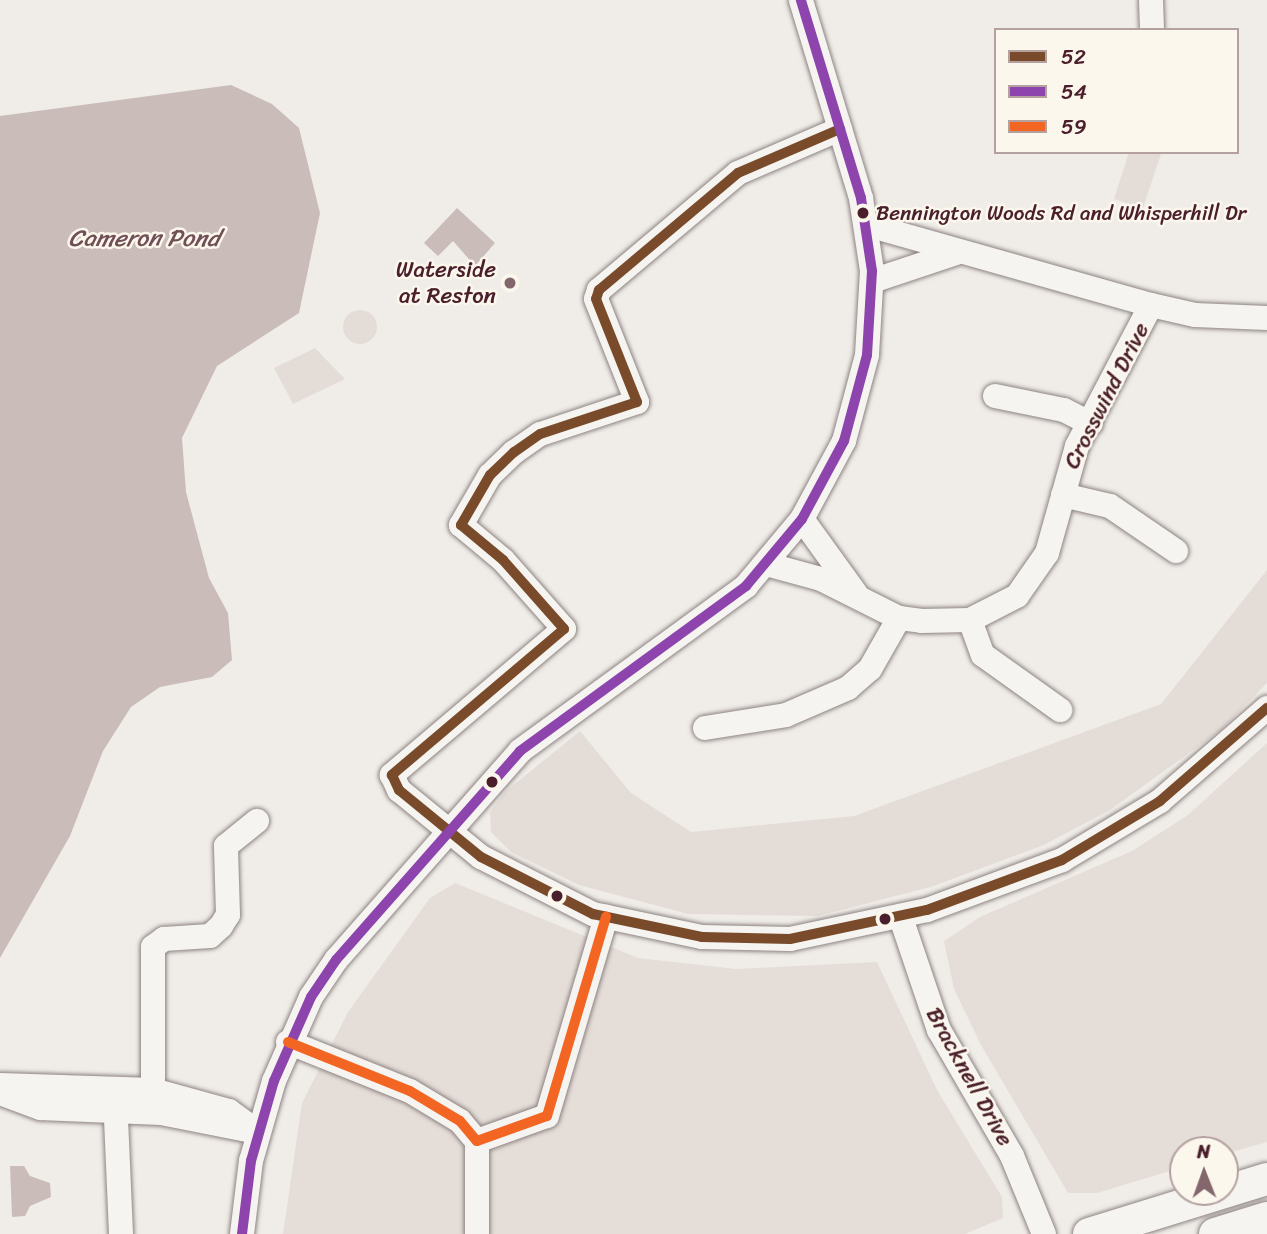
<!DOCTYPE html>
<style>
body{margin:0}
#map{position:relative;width:1267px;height:1234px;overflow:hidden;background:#f0ede8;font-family:Sriracha,sans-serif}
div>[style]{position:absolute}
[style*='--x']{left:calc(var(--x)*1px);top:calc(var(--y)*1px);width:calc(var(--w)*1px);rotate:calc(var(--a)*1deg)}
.built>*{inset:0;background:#e5ddd7}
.green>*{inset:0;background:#e4ddd7}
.round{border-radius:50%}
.water>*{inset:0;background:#cabcb9}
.roads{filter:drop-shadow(0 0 2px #8d8383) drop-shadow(0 0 2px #8d8383)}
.minor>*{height:24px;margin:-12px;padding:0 12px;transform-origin:12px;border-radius:12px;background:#f5f4f0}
.major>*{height:32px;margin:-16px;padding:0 16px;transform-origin:16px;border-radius:16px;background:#f5f4f0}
.bus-1>*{height:10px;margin:-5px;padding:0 5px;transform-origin:5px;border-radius:5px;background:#7a4b2a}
.bus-2>*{height:10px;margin:-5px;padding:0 5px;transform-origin:5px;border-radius:5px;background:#8e44ad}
.bus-3>*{height:10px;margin:-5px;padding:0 5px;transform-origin:5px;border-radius:5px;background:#f26522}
.dots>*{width:19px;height:19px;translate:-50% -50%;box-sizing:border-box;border:4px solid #fbf7ec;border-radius:50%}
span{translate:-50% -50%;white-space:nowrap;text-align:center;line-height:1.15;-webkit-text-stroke:5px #fbf7ec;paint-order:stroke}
.bus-label{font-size:21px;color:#4a1f2b}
.left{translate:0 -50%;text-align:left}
.poi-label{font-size:23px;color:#4a1f2b}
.right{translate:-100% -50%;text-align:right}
.street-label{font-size:23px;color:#4a1f2b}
.water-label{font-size:24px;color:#714f56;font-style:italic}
.legend{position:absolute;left:994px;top:28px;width:245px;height:126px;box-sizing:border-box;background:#fbf7ec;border:2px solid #b4a19f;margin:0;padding:9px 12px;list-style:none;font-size:21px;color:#4a1f2b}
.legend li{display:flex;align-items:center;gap:14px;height:35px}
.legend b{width:35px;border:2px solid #b4a19f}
.north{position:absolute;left:1169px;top:1136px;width:70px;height:70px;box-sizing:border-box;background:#fbf7ec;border:2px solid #b4a19f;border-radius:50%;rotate:359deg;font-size:19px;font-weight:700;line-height:28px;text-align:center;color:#4a1f2b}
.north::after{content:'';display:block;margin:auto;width:24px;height:32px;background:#84676d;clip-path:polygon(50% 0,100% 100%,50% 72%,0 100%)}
</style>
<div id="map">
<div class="built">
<div style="clip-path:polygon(1267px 743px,1267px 1142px,1225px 1154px,1183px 1150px,1183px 1167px,1097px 1193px,1068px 1193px,981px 1045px,954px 989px,944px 941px,980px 917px,1132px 851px,1188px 815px)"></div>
<div style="clip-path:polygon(455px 883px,638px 958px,736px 969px,877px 962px,937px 1090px,1002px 1197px,1003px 1218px,965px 1234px,283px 1234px,302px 1103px,348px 1012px,430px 898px)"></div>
</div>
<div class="green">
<div style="clip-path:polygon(1129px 152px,1161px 154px,1143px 208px,1114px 199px)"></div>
<div class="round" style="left:343px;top:310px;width:34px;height:34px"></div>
<div style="clip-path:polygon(315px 348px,345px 379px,293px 404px,274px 368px)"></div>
<div style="clip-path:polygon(1267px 570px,1267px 683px,1221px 730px,1110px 810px,1044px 845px,931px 887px,818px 916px,688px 914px,579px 885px,511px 852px,491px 832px,490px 812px,505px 792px,580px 731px,631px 793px,691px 832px,854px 816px,1161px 704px)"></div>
</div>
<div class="water">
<div style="clip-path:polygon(231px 85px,272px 104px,299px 128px,320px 213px,299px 313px,217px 366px,182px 438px,186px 492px,209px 578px,228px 613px,232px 660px,212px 677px,160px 687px,131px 707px,103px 751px,70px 836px,0 958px,0 116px)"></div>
<div style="clip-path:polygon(457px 208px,495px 243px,475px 266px,453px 241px,438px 256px,424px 243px)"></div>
<div style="clip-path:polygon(10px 1166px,24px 1166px,30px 1176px,50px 1183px,51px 1197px,30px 1206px,25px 1216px,12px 1217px)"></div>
</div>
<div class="roads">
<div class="minor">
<div style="--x:1151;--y:0;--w:30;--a:88"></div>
<div style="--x:840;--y:129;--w:111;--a:156.7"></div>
<div style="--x:738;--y:173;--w:182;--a:139.9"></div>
<div style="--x:599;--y:290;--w:9;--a:108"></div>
<div style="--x:596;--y:299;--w:111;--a:68.3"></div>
<div style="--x:637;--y:402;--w:102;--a:161.7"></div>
<div style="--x:540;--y:434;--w:32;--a:145"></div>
<div style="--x:514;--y:452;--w:33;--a:136"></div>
<div style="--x:490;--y:475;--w:58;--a:120.1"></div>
<div style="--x:461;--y:525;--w:55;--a:39.8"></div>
<div style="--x:503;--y:560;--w:92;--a:48.5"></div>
<div style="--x:564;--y:629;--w:226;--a:139.7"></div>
<div style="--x:392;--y:775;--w:17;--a:65"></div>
<div style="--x:399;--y:790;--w:106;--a:39.3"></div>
<div style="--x:481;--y:857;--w:126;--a:27"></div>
<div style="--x:593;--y:914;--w:111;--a:11.9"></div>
<div style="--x:702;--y:937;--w:88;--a:1.3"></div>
<div style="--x:790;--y:939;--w:140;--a:-12"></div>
<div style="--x:927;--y:910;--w:144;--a:-20.3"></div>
<div style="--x:1062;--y:860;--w:114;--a:-31"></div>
<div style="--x:1160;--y:801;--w:142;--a:-41"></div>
<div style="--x:868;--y:225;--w:294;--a:15.8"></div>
<div style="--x:1151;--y:305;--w:45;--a:12.8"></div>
<div style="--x:1195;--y:315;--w:72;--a:2.4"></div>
<div style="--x:872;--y:281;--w:89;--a:-18.4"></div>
<div style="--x:995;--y:396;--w:70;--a:11.5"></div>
<div style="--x:1064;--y:410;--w:30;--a:27"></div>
<div style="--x:1063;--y:495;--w:48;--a:13.2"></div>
<div style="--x:1110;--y:506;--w:80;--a:34.3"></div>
<div style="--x:802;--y:519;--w:92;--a:54.2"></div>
<div style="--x:766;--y:564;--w:57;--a:15.3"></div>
<div style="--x:821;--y:579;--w:87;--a:26.6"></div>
<div style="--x:899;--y:618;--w:23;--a:7"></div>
<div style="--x:922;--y:621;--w:48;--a:-1.2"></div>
<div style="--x:970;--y:620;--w:53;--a:-27.1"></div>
<div style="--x:1017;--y:596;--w:52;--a:-55.1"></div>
<div style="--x:1047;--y:553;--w:111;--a:-74.3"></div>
<div style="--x:1077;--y:446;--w:159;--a:-62.3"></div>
<div style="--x:970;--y:620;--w:37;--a:70"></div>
<div style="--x:983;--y:655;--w:95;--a:35.5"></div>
<div style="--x:705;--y:728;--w:82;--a:-9.1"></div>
<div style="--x:786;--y:715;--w:68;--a:-23.5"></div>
<div style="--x:848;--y:688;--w:29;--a:-41"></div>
<div style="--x:870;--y:669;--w:59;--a:-60.4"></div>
<div style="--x:901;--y:918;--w:118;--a:71.3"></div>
<div style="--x:939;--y:1030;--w:146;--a:59.9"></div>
<div style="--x:1012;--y:1156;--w:84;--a:67.7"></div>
<div style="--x:288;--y:1042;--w:131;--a:21.9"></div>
<div style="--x:410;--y:1091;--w:58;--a:31"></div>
<div style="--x:460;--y:1121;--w:26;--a:50"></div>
<div style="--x:477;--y:1141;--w:74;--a:-19.7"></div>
<div style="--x:547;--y:1116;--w:208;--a:-73.5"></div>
<div style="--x:0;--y:1085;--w:153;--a:1.9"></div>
<div style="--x:153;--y:1090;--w:79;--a:15.4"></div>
<div style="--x:229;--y:1111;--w:36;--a:36"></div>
<div style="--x:153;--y:1090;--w:143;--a:-90"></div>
<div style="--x:153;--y:947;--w:14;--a:-36"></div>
<div style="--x:164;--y:939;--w:46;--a:-3.7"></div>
<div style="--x:210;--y:936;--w:15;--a:-42"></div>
<div style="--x:221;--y:926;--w:13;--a:-58"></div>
<div style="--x:228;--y:915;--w:69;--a:-91.7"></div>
<div style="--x:226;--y:846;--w:40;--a:-39"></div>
<div style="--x:0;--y:1093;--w:43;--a:20.6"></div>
<div style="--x:40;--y:1108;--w:121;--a:2.4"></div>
<div style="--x:161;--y:1113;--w:98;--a:11.2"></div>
<div style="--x:115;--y:1096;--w:138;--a:87.5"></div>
<div style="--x:477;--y:1141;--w:93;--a:90"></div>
<div style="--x:242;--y:1234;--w:74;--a:-83"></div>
<div style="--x:251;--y:1161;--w:83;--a:-74"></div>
<div style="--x:274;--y:1081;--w:92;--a:-66.2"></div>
<div style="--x:311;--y:997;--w:45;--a:-56"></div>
<div style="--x:336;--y:960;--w:278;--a:-48.6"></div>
<div style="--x:520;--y:751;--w:280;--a:-36.1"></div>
<div style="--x:746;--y:586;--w:87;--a:-50.1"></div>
<div style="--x:802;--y:519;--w:89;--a:-61.7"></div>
<div style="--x:844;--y:441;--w:89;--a:-75"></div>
<div style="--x:867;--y:355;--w:84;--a:-86.6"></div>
<div style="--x:872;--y:271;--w:74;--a:-98.6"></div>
<div style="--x:861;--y:198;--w:207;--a:-106.9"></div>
</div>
<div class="major">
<div style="--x:1089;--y:1234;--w:186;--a:-17.2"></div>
<div style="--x:1215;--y:1234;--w:54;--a:-17.1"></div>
</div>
</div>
<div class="bus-1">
<div style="--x:840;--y:129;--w:111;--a:156.7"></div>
<div style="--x:738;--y:173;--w:182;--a:139.9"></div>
<div style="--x:599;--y:290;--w:9;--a:108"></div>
<div style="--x:596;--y:299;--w:111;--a:68.3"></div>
<div style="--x:637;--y:402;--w:102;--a:161.7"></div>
<div style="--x:540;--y:434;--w:32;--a:145"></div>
<div style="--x:514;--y:452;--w:33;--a:136"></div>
<div style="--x:490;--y:475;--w:58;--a:120.1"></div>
<div style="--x:461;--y:525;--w:55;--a:39.8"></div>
<div style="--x:503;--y:560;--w:92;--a:48.5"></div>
<div style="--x:564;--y:629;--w:226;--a:139.7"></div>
<div style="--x:392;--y:775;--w:17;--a:65"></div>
<div style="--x:399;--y:790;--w:106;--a:39.3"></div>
<div style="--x:481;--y:857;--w:126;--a:27"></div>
<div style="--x:593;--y:914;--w:111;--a:11.9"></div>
<div style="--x:702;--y:937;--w:88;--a:1.3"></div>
<div style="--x:790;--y:939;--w:140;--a:-12"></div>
<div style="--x:927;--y:910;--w:144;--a:-20.3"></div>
<div style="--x:1062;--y:860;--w:114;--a:-31"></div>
<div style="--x:1160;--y:801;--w:142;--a:-41"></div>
</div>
<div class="bus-2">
<div style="--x:242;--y:1234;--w:74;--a:-83"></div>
<div style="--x:251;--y:1161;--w:83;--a:-74"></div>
<div style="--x:274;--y:1081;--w:92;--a:-66.2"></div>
<div style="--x:311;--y:997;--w:45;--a:-56"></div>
<div style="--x:336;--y:960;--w:278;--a:-48.6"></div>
<div style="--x:520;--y:751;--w:280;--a:-36.1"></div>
<div style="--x:746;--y:586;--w:87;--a:-50.1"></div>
<div style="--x:802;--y:519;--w:89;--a:-61.7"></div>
<div style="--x:844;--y:441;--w:89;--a:-75"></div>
<div style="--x:867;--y:355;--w:84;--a:-86.6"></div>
<div style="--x:872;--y:271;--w:74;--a:-98.6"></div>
<div style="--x:861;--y:198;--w:207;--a:-106.9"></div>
</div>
<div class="bus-3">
<div style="--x:288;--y:1042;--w:131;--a:21.9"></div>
<div style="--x:410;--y:1091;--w:58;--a:31"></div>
<div style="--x:460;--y:1121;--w:26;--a:50"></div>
<div style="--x:477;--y:1141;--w:74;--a:-19.7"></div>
<div style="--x:547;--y:1116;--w:208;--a:-73.5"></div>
</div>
<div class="dots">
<div style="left:863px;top:213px;background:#4a1f2b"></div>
<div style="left:510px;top:283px;background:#84676d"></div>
<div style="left:492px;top:782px;background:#4a1f2b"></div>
<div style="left:557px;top:896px;background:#4a1f2b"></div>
<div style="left:885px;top:919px;background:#4a1f2b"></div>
</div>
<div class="bus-label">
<span class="left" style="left:876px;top:213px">Bennington Woods Rd and Whisperhill Dr</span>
</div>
<div class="poi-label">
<span class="right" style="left:496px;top:283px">Waterside<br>at Reston</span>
</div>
<div class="street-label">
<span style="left:1107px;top:396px;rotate:-63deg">Crosswind Drive</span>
<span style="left:969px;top:1077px;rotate:61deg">Bracknell Drive</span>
</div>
<div class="water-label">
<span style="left:144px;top:239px">Cameron Pond</span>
</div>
<ul class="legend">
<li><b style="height:9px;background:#7a4b2a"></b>52</li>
<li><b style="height:9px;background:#8e44ad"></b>54</li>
<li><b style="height:9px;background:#f26522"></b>59</li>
</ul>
<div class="north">N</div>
</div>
